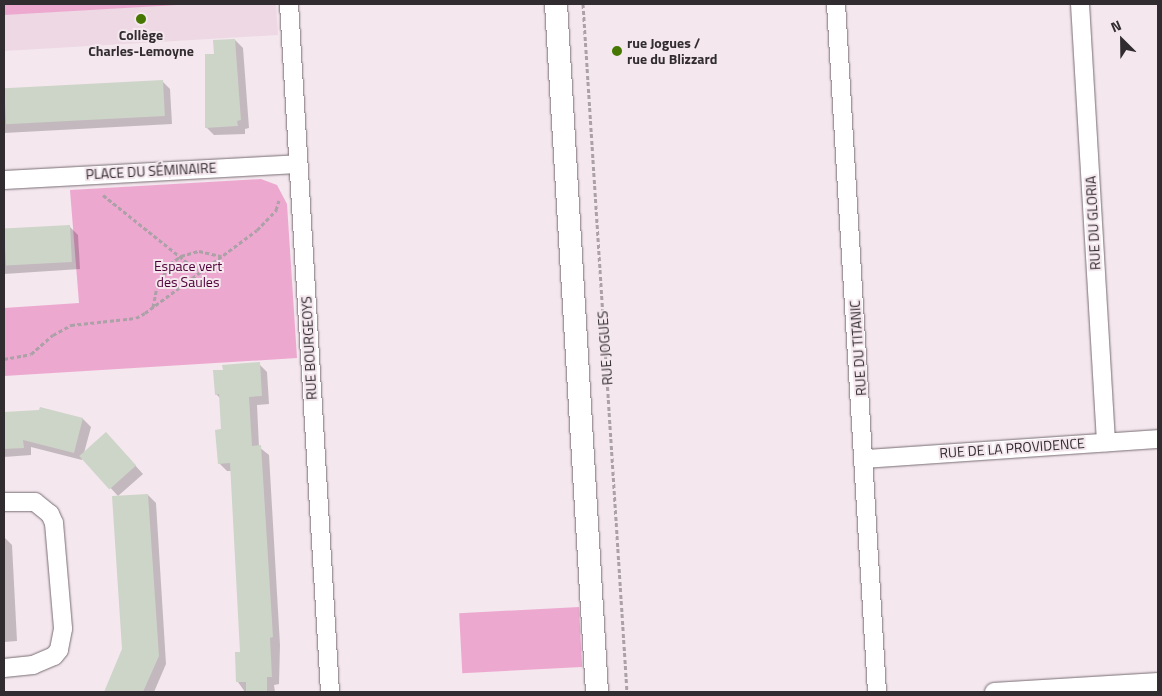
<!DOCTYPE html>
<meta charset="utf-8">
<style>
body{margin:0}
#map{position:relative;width:1162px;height:696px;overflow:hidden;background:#f4e7ee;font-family:"Titillium Web",sans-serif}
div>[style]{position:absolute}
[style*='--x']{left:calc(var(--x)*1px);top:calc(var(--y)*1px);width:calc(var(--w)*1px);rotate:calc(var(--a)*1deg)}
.built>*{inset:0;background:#edd8e3}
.green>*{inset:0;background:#eda8d0;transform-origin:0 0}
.shadow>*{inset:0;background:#0003}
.building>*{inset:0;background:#cdd4c8;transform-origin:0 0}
.path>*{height:3px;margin-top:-1.5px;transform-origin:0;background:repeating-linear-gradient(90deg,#aba1a7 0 4px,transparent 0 6.5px)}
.roads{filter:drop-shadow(0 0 1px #786d73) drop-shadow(0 0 1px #786d73)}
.minor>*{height:18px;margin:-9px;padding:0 9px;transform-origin:9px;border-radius:9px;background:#fff}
.tertiary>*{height:22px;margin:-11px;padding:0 11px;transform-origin:11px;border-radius:11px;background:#fff}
.dots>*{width:14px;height:14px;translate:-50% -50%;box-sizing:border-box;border:2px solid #f4e7ee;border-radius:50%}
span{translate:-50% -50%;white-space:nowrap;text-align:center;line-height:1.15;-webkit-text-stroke:4px #f4e7ee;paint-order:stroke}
.poi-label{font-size:14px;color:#312c2f;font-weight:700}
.left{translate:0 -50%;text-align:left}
.street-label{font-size:14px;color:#312c2f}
.park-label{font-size:14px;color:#4f0038}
.frame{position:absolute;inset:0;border:5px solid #312c2f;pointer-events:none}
.north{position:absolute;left:1097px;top:15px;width:50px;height:50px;-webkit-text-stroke:4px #f4e7ee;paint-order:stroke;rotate:337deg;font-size:14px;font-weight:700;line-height:20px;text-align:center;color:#312c2f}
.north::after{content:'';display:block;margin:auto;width:18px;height:22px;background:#312c2f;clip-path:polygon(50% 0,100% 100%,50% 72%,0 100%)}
</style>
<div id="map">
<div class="built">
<div style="clip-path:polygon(4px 4px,276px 4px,278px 35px,4px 51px)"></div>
</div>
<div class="green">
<div style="clip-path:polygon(4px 4px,194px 4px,4px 15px)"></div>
<div style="clip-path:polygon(261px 179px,277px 185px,287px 204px,297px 358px,4px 376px,4px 308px,79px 303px,70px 190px)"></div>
<div style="left:579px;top:607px;width:60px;height:120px;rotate:87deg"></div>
</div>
<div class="shadow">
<div style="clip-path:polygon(235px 40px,243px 48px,249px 128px,245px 129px,245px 134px,214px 135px,206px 127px,216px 55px)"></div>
<div style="clip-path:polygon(162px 81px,170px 89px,172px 124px,4px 133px,4px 90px)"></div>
<div style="clip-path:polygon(70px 227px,78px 235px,80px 269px,4px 274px,4px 231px)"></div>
<div style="clip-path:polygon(259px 364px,267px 372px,269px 404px,257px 405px,259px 447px,269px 455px,280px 645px,279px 684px,274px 685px,275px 692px,245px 692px,238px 682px,241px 653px,232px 471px,227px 471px,219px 463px,223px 431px,221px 399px,216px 394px,224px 371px)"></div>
<div style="clip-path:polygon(40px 411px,83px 419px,91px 427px,84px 453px,114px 442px,143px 474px,118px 496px,83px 458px,82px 460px,31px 447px,31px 455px,4px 457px,4px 414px)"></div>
<div style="clip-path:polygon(148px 495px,156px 503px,166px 664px,154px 692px,106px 692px,124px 649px)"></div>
<div style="clip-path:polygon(4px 537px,12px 545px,17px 641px,4px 642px)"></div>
</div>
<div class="building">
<div style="clip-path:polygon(235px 39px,241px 120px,237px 121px,238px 126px,205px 128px,205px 54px,214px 54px,213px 40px)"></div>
<div style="left:163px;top:80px;width:36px;height:159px;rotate:87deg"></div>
<div style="left:70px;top:225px;width:37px;height:66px;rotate:87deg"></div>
<div style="clip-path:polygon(260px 362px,262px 396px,249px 397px,252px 446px,261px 445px,273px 637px,270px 638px,272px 677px,267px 677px,267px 692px,246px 692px,246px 682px,236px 682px,235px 652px,240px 652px,230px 463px,218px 464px,215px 430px,221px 429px,219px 394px,215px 395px,213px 370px,223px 370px,222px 365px)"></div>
<div style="clip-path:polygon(40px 407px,83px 418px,74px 453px,23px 440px,24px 448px,4px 449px,4px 412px,39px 410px)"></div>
<div style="left:106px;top:432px;width:45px;height:36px;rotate:48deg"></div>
<div style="clip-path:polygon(148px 494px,159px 656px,143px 692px,104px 692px,122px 649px,112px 496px)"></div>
</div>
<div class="path">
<div style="--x:583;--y:4;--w:689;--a:86.34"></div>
<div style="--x:103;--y:195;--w:123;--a:38.7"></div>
<div style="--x:153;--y:307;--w:20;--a:-79"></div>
<div style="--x:157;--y:287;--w:26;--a:-61"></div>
<div style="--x:170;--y:264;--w:14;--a:-36"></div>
<div style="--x:181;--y:256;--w:19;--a:-16"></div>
<div style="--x:199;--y:251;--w:23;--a:13"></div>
<div style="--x:4;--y:359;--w:27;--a:-10"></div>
<div style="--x:31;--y:354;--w:29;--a:-41"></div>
<div style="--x:53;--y:335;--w:21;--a:-29"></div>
<div style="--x:71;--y:325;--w:65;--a:-6.1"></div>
<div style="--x:136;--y:318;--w:10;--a:-29"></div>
<div style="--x:145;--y:313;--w:139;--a:-36.5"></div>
<div style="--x:257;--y:230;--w:28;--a:-46"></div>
<div style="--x:276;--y:210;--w:10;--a:-73"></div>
</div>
<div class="roads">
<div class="minor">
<div style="--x:289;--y:4;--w:689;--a:86.59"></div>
<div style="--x:836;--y:4;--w:689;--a:86.59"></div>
<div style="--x:1080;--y:4;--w:439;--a:86.6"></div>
<div style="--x:4;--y:180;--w:294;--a:-3.1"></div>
<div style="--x:865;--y:459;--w:294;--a:-3.9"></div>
<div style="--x:4;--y:502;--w:31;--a:0"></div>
<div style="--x:35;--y:502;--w:19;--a:39"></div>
<div style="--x:50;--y:514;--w:10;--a:66"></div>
<div style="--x:54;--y:523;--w:106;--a:85.1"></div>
<div style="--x:63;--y:629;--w:21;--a:101"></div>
<div style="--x:59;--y:650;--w:8;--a:130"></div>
<div style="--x:54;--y:656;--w:23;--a:157"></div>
<div style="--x:33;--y:665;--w:29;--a:174"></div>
<div style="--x:994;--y:692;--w:164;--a:-3.5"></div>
</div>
<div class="tertiary">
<div style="--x:556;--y:4;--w:689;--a:86.59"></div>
</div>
</div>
<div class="dots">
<div style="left:141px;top:19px;background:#467700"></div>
<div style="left:617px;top:51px;background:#467700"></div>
</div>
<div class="poi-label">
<span style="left:141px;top:43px">Collège<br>Charles-Lemoyne</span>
<span class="left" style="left:627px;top:51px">rue Jogues /<br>rue du Blizzard</span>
</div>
<div class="street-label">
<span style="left:151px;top:171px;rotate:-3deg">PLACE DU SÉMINAIRE</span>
<span style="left:1093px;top:223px;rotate:-93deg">RUE DU GLORIA</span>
<span style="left:309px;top:348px;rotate:-93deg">RUE BOURGEOYS</span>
<span style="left:605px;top:348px;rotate:-94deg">RUE JOGUES</span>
<span style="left:858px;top:348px;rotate:-94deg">RUE DU TITANIC</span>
<span style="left:1012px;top:448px;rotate:-4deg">RUE DE LA PROVIDENCE</span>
</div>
<div class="park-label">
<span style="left:188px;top:274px">Espace vert<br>des Saules</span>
</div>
<div class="frame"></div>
<div class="north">N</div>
</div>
